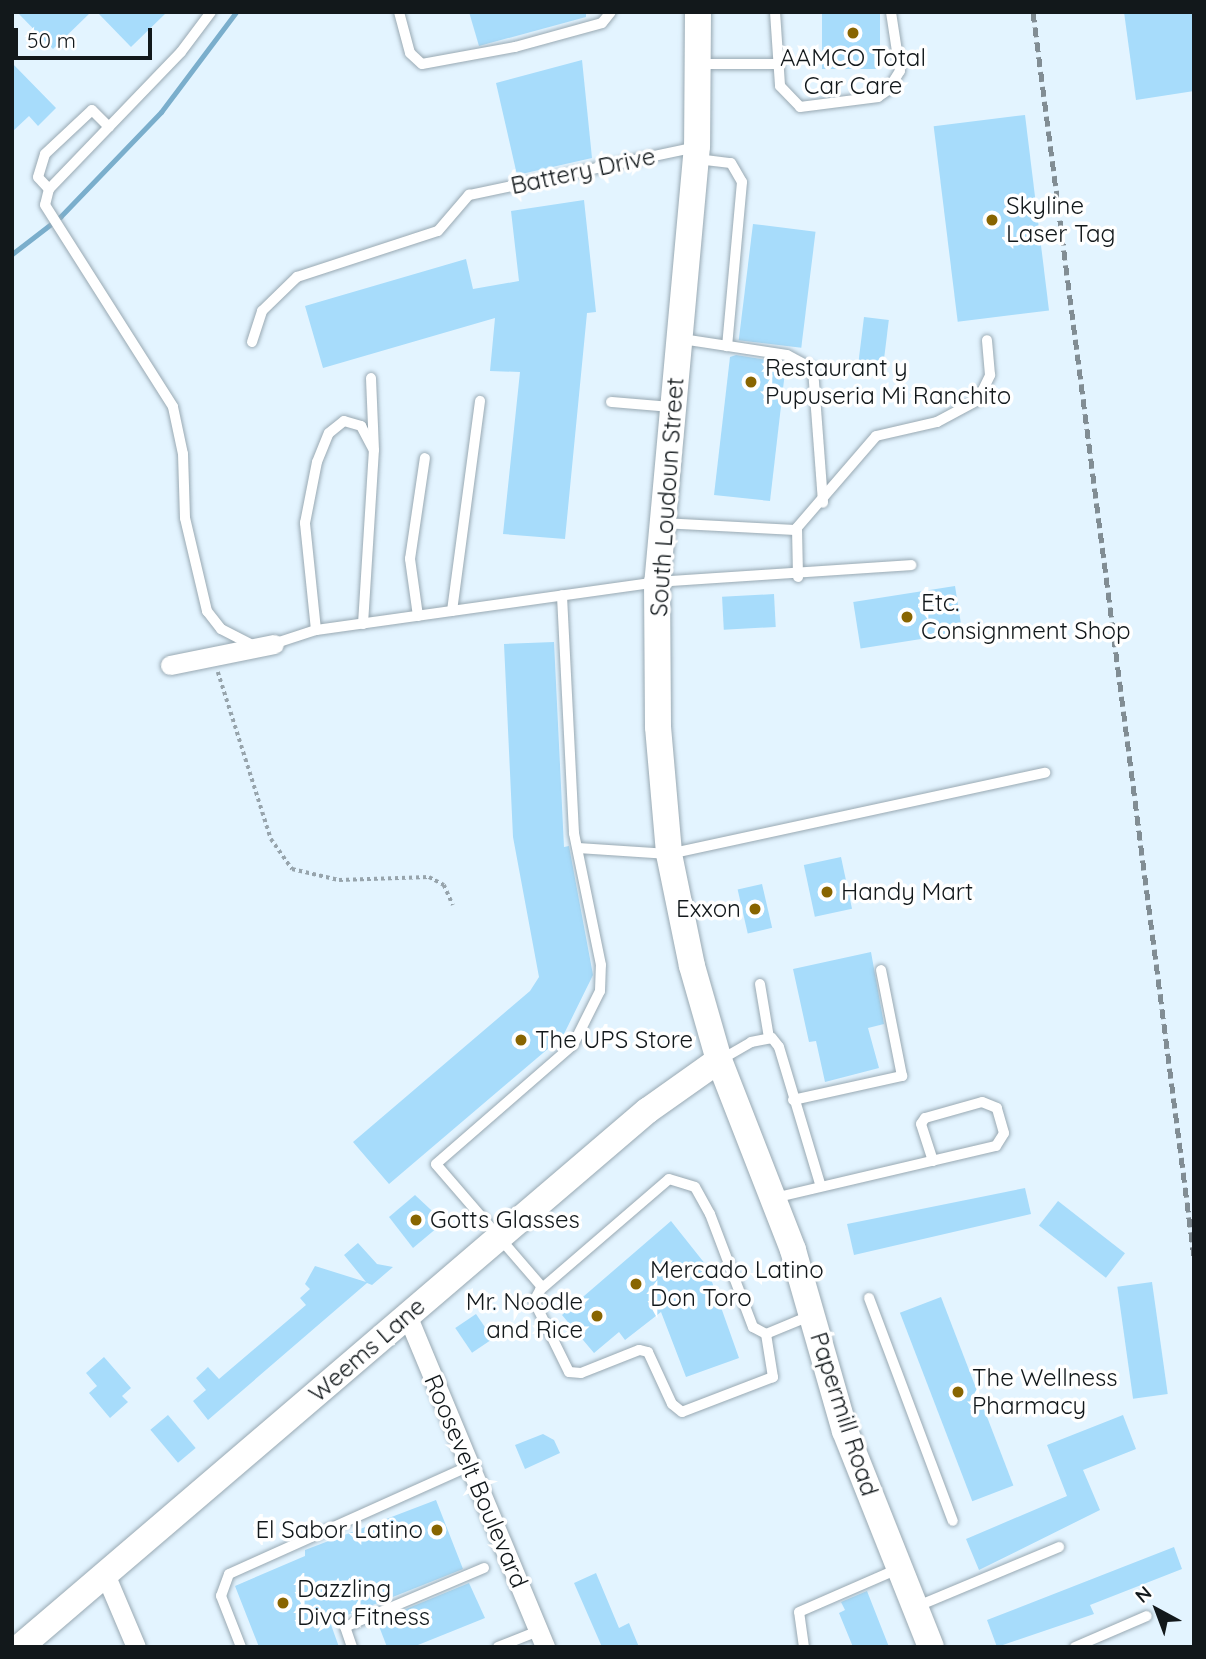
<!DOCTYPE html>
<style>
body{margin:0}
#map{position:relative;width:1206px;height:1659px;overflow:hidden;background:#e3f4ff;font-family:Quicksand,sans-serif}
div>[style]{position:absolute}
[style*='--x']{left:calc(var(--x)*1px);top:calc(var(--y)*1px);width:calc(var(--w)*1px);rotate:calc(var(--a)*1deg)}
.stream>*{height:5px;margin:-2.5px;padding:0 2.5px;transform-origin:2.5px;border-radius:2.5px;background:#7aaecc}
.building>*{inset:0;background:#a7dcfb;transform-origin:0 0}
.path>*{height:3.5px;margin-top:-1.75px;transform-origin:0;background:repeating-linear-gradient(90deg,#97a4ac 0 3.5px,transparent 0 7px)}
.roads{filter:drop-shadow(0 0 2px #99a9b3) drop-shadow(0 0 2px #99a9b3)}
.lane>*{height:10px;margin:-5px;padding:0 5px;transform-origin:5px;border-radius:5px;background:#fff}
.street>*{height:19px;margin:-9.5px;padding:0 9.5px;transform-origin:9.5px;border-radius:9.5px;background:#fff}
.secondary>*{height:26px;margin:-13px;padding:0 13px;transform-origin:13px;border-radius:13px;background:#fff}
.rail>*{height:5px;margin-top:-2.5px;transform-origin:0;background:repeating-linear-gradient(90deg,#818d94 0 10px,transparent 0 15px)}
.dots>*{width:19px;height:19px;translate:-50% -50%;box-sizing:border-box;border:4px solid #fff;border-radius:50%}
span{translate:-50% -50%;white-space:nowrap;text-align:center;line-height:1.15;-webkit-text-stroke:7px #fff;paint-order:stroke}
.poi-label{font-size:24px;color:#12181b}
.left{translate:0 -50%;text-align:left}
.right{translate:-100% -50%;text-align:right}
.street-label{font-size:24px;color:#12181b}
.frame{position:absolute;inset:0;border:14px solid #12181b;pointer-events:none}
.north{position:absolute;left:1122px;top:1575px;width:70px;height:70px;-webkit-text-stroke:5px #fff;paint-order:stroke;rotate:319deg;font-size:19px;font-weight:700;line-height:28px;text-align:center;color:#12181b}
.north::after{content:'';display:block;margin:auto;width:24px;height:32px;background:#12181b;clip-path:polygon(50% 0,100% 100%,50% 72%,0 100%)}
.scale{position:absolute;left:14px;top:28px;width:138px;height:32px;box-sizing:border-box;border:4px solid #12181b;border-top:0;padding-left:9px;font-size:21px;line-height:24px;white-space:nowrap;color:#12181b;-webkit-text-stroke:5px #fff;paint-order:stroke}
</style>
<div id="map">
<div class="stream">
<div style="--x:12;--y:254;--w:61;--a:-37.6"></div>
<div style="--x:60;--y:217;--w:146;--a:-46.1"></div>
<div style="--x:161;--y:112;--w:125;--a:-53.1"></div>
</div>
<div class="building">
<div style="clip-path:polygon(17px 12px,91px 12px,53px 49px)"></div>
<div style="clip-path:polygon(97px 12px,167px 12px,131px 47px)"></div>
<div style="clip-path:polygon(469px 12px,586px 12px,586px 17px,479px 46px)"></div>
<div style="left:822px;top:12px;width:58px;height:57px"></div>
<div style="clip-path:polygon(1124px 12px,1194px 12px,1194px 91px,1136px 100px)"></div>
<div style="clip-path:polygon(582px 60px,592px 158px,517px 175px,496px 83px)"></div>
<div style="clip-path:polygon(12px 63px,56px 108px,38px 126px,29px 116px,12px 132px)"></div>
<div style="left:1025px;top:115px;width:197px;height:92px;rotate:83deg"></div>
<div style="clip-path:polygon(584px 200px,596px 312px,587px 313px,565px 539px,503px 534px,520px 372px,490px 371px,495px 318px,323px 368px,305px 306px,466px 259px,473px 289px,519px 281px,511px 211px)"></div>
<div style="left:753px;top:224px;width:63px;height:117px;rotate:7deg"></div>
<div style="left:864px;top:317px;width:25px;height:46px;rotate:7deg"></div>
<div style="clip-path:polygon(736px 355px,786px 363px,770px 501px,714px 495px,730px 357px)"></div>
<div style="left:955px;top:586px;width:47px;height:103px;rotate:81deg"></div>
<div style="left:774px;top:594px;width:33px;height:52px;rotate:87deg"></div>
<div style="clip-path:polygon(554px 642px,564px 847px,569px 846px,593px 975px,563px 1036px,389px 1184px,353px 1142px,530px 991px,539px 977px,513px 837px,504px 644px)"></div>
<div style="left:841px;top:857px;width:53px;height:38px;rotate:78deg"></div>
<div style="left:762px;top:884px;width:45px;height:25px;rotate:77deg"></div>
<div style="clip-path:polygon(871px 952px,884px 1024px,868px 1028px,879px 1068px,825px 1082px,816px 1041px,809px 1042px,793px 969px)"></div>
<div style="clip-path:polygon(1025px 1188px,1031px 1214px,854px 1255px,847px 1224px)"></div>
<div style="clip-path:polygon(415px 1195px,444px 1222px,413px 1248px,389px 1217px)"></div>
<div style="left:1058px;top:1201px;width:85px;height:31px;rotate:38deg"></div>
<div style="clip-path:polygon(671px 1221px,706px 1265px,739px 1358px,686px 1377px,661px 1312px,625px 1340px,619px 1332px,594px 1353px,562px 1315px)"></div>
<div style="clip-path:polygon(358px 1243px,377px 1264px,393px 1267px,372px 1285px,367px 1283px,208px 1420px,193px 1401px,206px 1390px,196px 1378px,208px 1367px,219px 1379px,306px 1305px,300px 1298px,310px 1289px,305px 1284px,315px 1266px,366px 1282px,344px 1255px)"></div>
<div style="left:1152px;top:1282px;width:113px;height:35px;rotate:82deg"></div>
<div style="left:941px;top:1297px;width:202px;height:44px;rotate:69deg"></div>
<div style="left:476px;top:1314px;width:30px;height:25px;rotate:56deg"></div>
<div style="clip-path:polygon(104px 1357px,131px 1388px,122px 1396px,128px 1402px,110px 1418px,89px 1393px,97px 1386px,86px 1373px)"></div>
<div style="left:168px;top:1415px;width:43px;height:23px;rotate:50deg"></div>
<div style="clip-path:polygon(1123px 1415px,1136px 1449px,1083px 1470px,1100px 1510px,979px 1570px,966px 1539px,1067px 1496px,1047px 1445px)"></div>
<div style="clip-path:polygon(543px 1434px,554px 1440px,560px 1453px,525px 1469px,515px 1445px)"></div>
<div style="clip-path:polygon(436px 1500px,463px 1569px,330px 1622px,339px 1647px,259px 1647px,235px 1586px,305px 1556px,305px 1550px)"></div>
<div style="clip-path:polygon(1174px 1547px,1182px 1569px,1090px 1605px,1094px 1614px,997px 1647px,987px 1620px)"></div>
<div style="clip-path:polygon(596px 1573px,619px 1628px,629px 1623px,639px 1647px,602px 1647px,574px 1583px)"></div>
<div style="clip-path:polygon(469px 1583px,485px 1618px,413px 1647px,387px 1647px,377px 1621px)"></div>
<div style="clip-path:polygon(867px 1591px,889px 1647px,853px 1647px,839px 1613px,845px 1610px,841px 1602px)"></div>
</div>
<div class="path">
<div style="--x:218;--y:672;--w:175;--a:72.4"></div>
<div style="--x:271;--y:839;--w:37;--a:55"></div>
<div style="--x:292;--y:869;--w:48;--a:13.2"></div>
<div style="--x:339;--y:880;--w:90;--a:-1.9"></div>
<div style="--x:429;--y:877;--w:17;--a:28"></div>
<div style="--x:444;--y:885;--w:22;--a:66"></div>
</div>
<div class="roads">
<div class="lane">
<div style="--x:211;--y:12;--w:50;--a:126.9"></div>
<div style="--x:181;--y:52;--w:190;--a:133.9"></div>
<div style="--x:49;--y:189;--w:16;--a:104"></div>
<div style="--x:45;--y:205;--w:239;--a:57.6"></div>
<div style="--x:173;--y:407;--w:48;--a:78"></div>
<div style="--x:183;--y:454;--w:64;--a:88.2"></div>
<div style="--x:185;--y:518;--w:96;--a:76.7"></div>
<div style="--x:207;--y:611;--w:23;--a:52"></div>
<div style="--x:221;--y:629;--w:34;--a:27"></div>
<div style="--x:399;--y:12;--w:42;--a:75"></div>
<div style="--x:410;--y:53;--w:16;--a:43"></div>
<div style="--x:422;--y:64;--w:95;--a:-10.4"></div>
<div style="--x:515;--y:47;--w:90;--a:-15.4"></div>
<div style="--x:602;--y:23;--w:14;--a:-51"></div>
<div style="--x:775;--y:12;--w:74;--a:86.1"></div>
<div style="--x:780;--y:86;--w:29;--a:46"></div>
<div style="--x:800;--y:107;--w:79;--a:-7.3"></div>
<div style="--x:878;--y:97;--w:12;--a:-35"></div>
<div style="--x:888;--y:90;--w:22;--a:-58"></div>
<div style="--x:900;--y:71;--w:60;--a:-98.7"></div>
<div style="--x:701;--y:64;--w:77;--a:0"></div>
<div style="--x:697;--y:159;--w:34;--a:7"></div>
<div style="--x:731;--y:163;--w:22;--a:60"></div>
<div style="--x:742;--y:182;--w:165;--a:95.2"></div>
<div style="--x:49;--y:189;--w:16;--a:-133"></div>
<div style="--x:38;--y:177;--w:24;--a:-73"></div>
<div style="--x:45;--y:154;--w:64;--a:-43.1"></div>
<div style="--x:92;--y:110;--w:24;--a:45"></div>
<div style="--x:682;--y:339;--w:106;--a:8.7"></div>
<div style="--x:787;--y:355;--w:30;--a:28"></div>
<div style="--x:813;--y:369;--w:134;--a:85.7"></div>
<div style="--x:252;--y:342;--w:33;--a:-72"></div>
<div style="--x:262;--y:311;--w:49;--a:-44.2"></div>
<div style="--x:297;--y:277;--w:148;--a:-18.1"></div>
<div style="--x:438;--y:231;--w:48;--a:-49.3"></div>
<div style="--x:469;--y:195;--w:233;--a:-11.9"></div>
<div style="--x:611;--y:402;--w:61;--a:4.7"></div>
<div style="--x:662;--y:523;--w:133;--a:3"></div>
<div style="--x:795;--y:530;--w:124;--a:-49.2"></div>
<div style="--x:876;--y:436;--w:63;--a:-12.9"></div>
<div style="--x:937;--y:422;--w:47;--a:-28.2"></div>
<div style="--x:978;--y:400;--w:28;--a:-64"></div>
<div style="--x:990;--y:375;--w:35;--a:-95"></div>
<div style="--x:797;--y:528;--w:49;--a:88.8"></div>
<div style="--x:452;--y:611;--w:212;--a:-82.4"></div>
<div style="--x:418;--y:616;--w:58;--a:-98"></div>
<div style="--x:410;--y:559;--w:102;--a:-81.6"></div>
<div style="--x:363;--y:624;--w:174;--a:-86.4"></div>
<div style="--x:374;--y:450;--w:72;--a:-92.4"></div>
<div style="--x:316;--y:630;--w:108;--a:-95.9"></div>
<div style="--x:305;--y:523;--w:62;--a:-78.9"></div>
<div style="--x:317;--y:462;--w:31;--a:-68"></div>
<div style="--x:329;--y:433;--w:19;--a:-39"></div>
<div style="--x:344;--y:421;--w:18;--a:16"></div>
<div style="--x:361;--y:426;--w:27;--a:62"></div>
<div style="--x:273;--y:644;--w:45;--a:-18"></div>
<div style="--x:316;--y:630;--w:344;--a:-8"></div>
<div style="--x:657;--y:582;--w:255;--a:-3.8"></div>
<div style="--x:578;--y:848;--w:91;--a:3.8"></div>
<div style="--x:669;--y:854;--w:385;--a:-12.2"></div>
<div style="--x:760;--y:984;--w:55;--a:80.5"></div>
<div style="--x:722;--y:1059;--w:34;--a:-30"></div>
<div style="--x:751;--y:1042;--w:21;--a:-11"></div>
<div style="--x:772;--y:1038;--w:11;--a:52"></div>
<div style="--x:779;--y:1047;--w:143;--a:73.3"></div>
<div style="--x:793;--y:1100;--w:112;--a:-12.4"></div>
<div style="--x:902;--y:1076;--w:108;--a:-101.2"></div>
<div style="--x:774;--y:1198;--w:228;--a:-13.2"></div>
<div style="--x:996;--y:1146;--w:15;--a:-58"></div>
<div style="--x:1004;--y:1133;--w:26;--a:-106"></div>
<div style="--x:997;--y:1108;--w:16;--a:-158"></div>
<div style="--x:982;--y:1102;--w:59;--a:164.3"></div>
<div style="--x:925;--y:1118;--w:7;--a:124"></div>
<div style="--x:921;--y:1124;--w:39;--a:72"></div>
<div style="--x:542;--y:1287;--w:162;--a:-130.8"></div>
<div style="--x:436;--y:1164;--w:181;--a:-41"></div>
<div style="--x:573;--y:1045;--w:60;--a:-63.4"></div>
<div style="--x:600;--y:991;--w:26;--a:-88"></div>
<div style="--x:601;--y:965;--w:135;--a:-101.6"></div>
<div style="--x:574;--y:833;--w:238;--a:-92.9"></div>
<div style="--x:869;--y:1298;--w:238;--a:69.4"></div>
<div style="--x:766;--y:1334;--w:44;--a:80.8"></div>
<div style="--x:773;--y:1377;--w:97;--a:159"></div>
<div style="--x:682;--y:1412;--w:13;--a:-141"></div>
<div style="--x:672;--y:1404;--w:57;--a:-114.8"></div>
<div style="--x:648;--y:1352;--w:9;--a:-167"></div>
<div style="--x:639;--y:1350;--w:62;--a:158.4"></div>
<div style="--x:581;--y:1373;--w:12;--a:-175"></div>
<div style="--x:569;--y:1372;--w:79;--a:-116.2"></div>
<div style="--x:534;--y:1301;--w:13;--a:-61"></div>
<div style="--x:540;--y:1290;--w:170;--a:-40.7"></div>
<div style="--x:669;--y:1179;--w:27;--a:17"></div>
<div style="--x:695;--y:1187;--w:31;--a:61"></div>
<div style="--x:710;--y:1214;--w:121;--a:69.2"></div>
<div style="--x:753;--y:1327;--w:15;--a:28"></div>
<div style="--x:766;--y:1334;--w:50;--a:-22.4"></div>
<div style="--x:918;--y:1606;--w:153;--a:-22.7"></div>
<div style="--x:241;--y:1647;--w:55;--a:-111.4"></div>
<div style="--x:221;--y:1596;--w:23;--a:-70"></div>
<div style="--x:229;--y:1574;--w:263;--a:-24.2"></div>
<div style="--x:352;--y:1647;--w:21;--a:-109"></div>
<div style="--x:345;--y:1627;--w:151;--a:-23"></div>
<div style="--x:498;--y:1647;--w:43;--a:-21.8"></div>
<div style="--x:804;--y:1647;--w:35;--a:-98"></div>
<div style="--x:799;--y:1612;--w:108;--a:-23.5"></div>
<div style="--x:1075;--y:1647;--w:78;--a:-23.3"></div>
</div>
<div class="street">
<div style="--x:170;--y:665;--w:106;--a:-11.4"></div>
<div style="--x:407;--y:1315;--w:360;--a:67.4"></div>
<div style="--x:105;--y:1574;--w:79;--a:67"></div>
</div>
<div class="secondary">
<div style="--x:698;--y:12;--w:134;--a:90.4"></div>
<div style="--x:697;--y:146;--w:438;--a:95.2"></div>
<div style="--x:657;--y:582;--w:145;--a:89.6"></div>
<div style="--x:658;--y:727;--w:127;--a:85"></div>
<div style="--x:669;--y:854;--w:114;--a:78.4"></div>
<div style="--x:692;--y:966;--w:98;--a:74"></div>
<div style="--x:719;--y:1060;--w:204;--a:68.7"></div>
<div style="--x:793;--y:1250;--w:188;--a:74"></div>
<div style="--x:845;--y:1431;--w:232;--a:68.3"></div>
<div style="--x:20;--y:1647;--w:825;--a:-40.53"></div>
<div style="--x:647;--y:1111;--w:88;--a:-35.3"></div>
</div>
</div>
<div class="rail">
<div style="--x:1033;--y:12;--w:1254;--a:82.63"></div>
</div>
<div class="dots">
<div style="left:853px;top:33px;background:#886501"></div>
<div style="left:992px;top:220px;background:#886501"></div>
<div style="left:751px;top:382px;background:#886501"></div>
<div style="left:907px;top:617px;background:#886501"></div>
<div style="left:827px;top:892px;background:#886501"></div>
<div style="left:755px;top:909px;background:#886501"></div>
<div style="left:521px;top:1040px;background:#886501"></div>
<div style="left:416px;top:1220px;background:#886501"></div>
<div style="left:636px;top:1284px;background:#886501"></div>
<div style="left:597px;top:1316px;background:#886501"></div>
<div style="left:958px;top:1392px;background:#886501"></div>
<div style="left:437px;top:1530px;background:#886501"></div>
<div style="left:283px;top:1603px;background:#886501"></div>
</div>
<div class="poi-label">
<span style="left:853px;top:72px">AAMCO Total<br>Car Care</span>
<span class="left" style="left:1006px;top:220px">Skyline<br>Laser Tag</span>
<span class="left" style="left:765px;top:382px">Restaurant y<br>Pupuseria Mi Ranchito</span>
<span class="left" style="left:921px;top:617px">Etc.<br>Consignment Shop</span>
<span class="left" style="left:841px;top:892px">Handy Mart</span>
<span class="right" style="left:741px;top:909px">Exxon</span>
<span class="left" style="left:535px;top:1040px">The UPS Store</span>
<span class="left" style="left:430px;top:1220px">Gotts Glasses</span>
<span class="left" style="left:650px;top:1284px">Mercado Latino<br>Don Toro</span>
<span class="right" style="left:583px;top:1316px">Mr. Noodle<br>and Rice</span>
<span class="left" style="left:972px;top:1392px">The Wellness<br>Pharmacy</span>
<span class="right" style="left:423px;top:1530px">El Sabor Latino</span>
<span class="left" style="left:297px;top:1603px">Dazzling<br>Diva Fitness</span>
</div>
<div class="street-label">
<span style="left:583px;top:171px;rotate:-12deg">Battery Drive</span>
<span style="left:667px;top:497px;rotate:-86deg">South Loudoun Street</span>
<span style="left:367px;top:1350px;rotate:-41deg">Weems Lane</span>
<span style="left:844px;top:1414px;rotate:72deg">Papermill Road</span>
<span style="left:476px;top:1481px;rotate:67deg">Roosevelt Boulevard</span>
</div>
<div class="frame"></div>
<div class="north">N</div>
<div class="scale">50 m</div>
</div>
